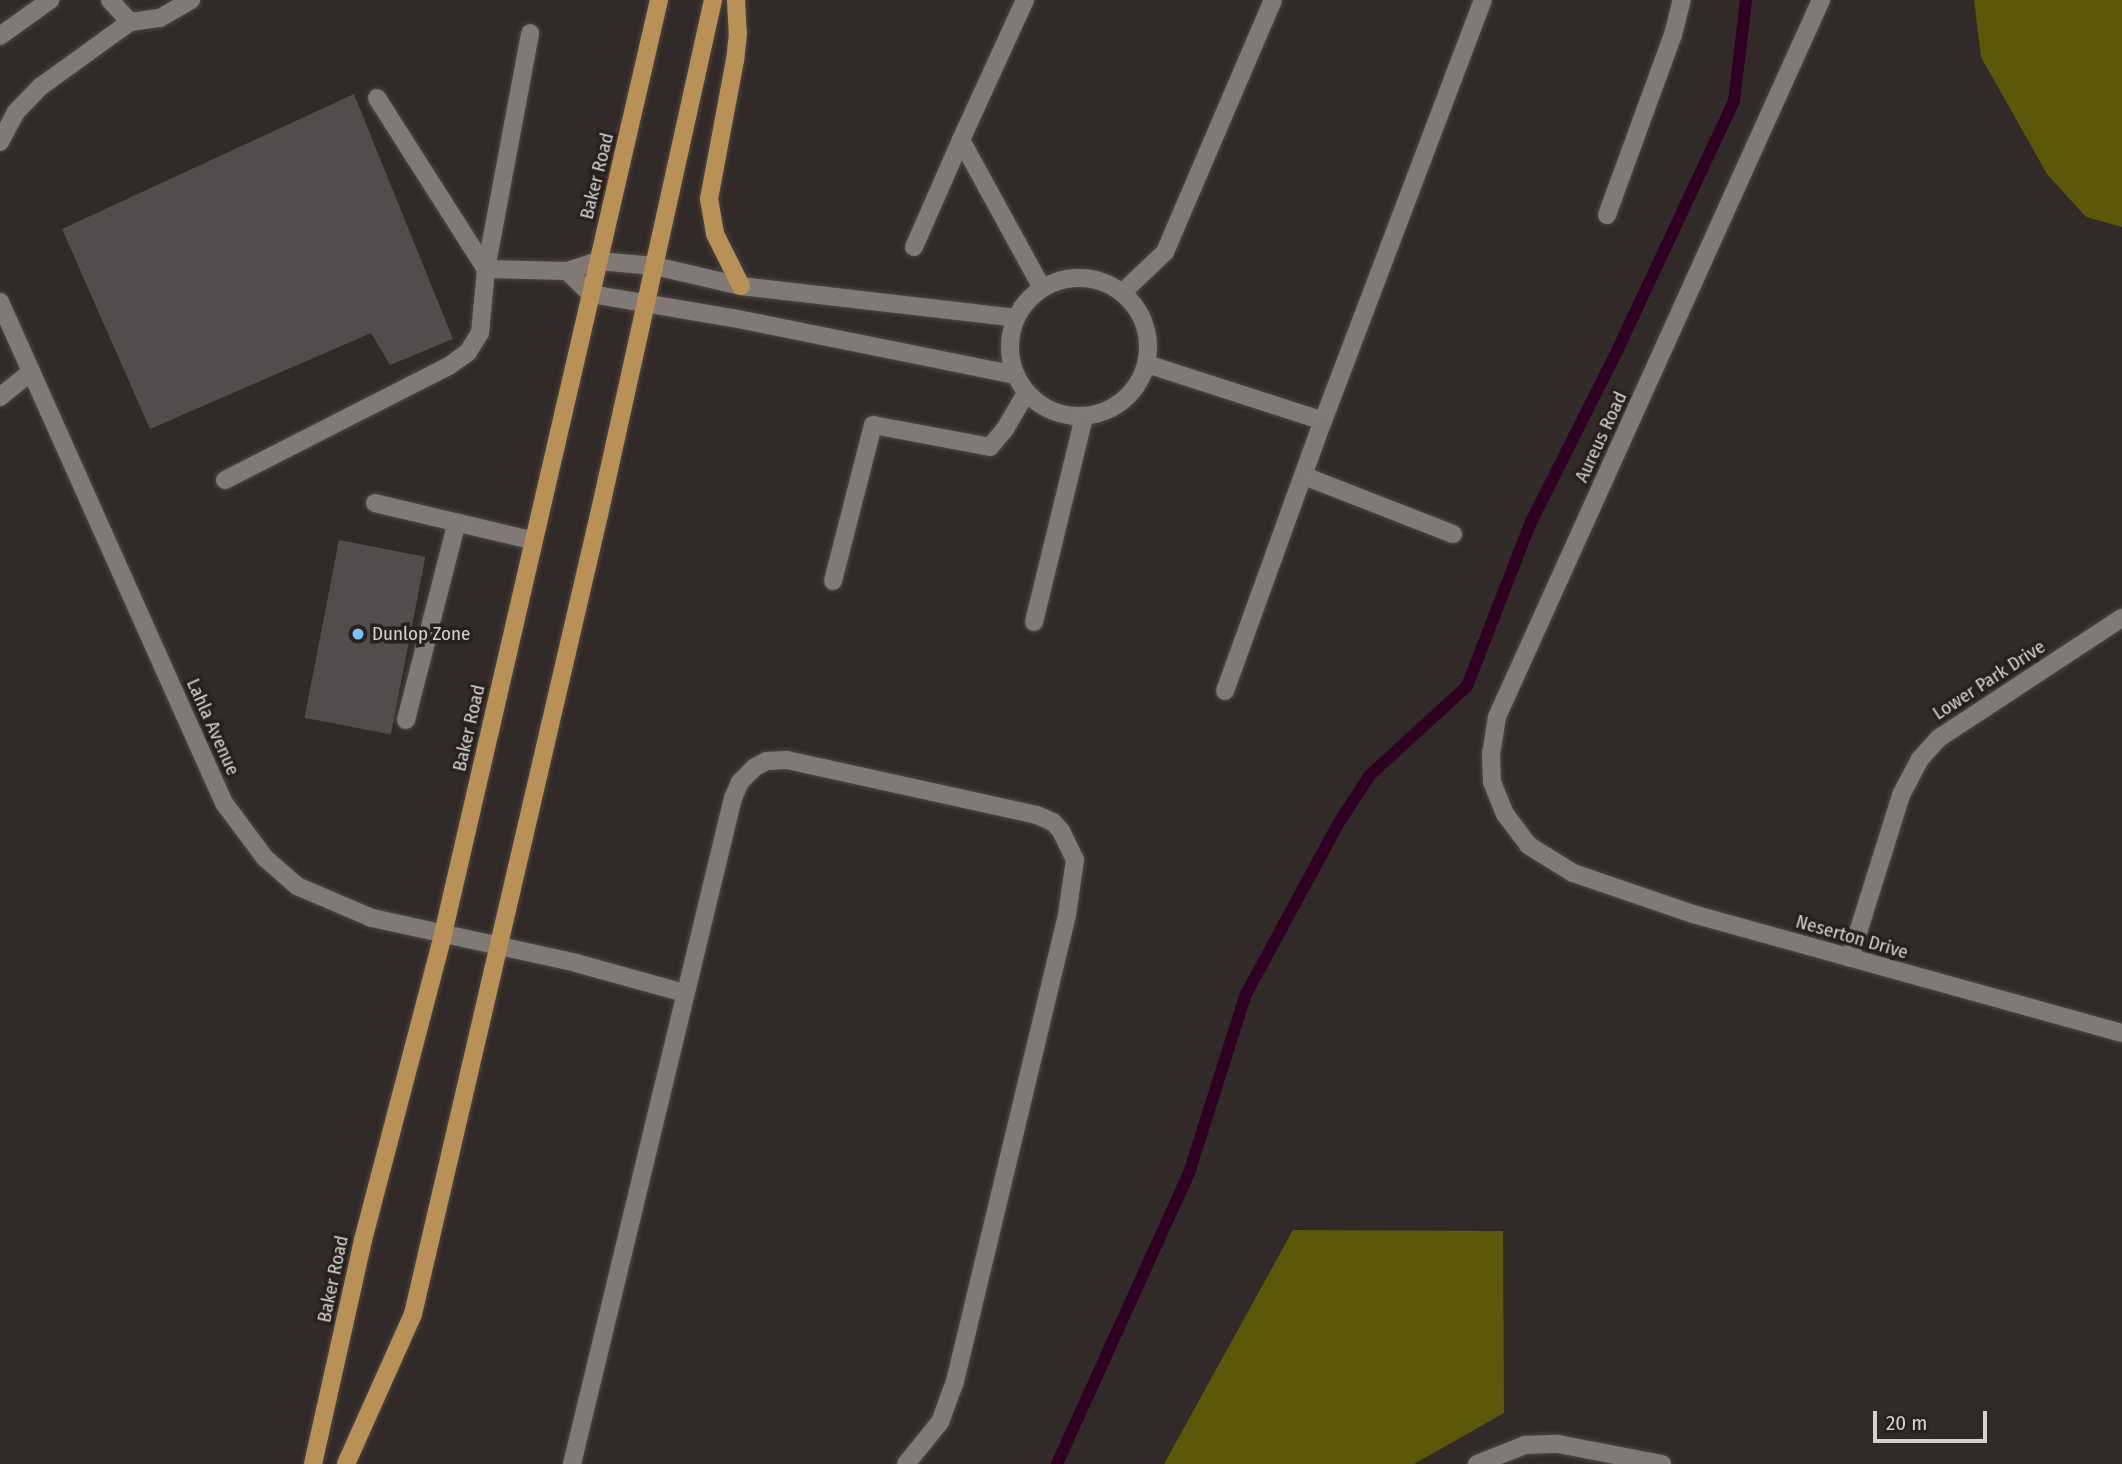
<!DOCTYPE html>
<style>
body{margin:0}
#map{position:relative;width:2122px;height:1464px;overflow:hidden;background:#312a28;font-family:"Fira Sans Condensed",sans-serif}
div>[style]{position:absolute}
[style*='--x']{left:calc(var(--x)*1px);top:calc(var(--y)*1px);width:calc(var(--w)*1px);rotate:calc(var(--a)*1deg)}
.green>*{inset:0;background:#5b580a}
.stream>*{height:12px;margin:-6px;padding:0 6px;transform-origin:6px;border-radius:6px;background:#2e0123}
.building>*{inset:0;background:#534b4c;transform-origin:0 0}
.roads{filter:drop-shadow(0 0 2px #4d4845) drop-shadow(0 0 2px #4d4845)}
.minor>*{height:18px;margin:-9px;padding:0 9px;transform-origin:9px;border-radius:9px;background:#817976}
.minor>.ring{margin:-9px;padding:0;box-sizing:content-box;background:none;border:18px solid #817976;border-radius:50%}
.major>*{height:18px;margin:-9px;padding:0 9px;transform-origin:9px;border-radius:9px;background:#b99157}
.dots>*{width:19px;height:19px;translate:-50% -50%;box-sizing:border-box;border:4px solid #27211e;border-radius:50%}
span{translate:-50% -50%;white-space:nowrap;text-align:center;line-height:1.15;-webkit-text-stroke:7px #27211e;paint-order:stroke}
.street-label{font-size:19px;color:#d5d1cf}
.poi-label{font-size:19px;color:#d5d1cf}
.left{translate:0 -50%;text-align:left}
.scale{position:absolute;left:1873px;top:1411px;width:114px;height:32px;box-sizing:border-box;border:4px solid #d5d1cf;border-top:0;padding-left:9px;font-size:21px;line-height:24px;white-space:nowrap;color:#d5d1cf;-webkit-text-stroke:5px #27211e;paint-order:stroke}
</style>
<div id="map">
<div class="green">
<div style="clip-path:polygon(1974px 0,2122px 0,2122px 227px,2086px 217px,2047px 174px,1981px 57px)"></div>
<div style="clip-path:polygon(1293px 1230px,1503px 1231px,1504px 1413px,1414px 1464px,1164px 1464px)"></div>
</div>
<div class="stream">
<div style="--x:1057;--y:1464;--w:320;--a:-65.6"></div>
<div style="--x:1189;--y:1173;--w:186;--a:-72.4"></div>
<div style="--x:1245;--y:996;--w:196;--a:-61.6"></div>
<div style="--x:1338;--y:824;--w:59;--a:-56.9"></div>
<div style="--x:1370;--y:775;--w:132;--a:-42.5"></div>
<div style="--x:1467;--y:686;--w:176;--a:-68.7"></div>
<div style="--x:1531;--y:522;--w:191;--a:-63.3"></div>
<div style="--x:1617;--y:351;--w:276;--a:-64.9"></div>
<div style="--x:1734;--y:101;--w:102;--a:-83.2"></div>
</div>
<div class="building">
<div style="clip-path:polygon(354px 94px,453px 339px,390px 365px,371px 333px,150px 429px,62px 229px)"></div>
<div style="left:339px;top:540px;width:88px;height:181px;rotate:11deg"></div>
</div>
<div class="roads">
<div class="minor">
<div style="--x:110;--y:0;--w:30;--a:48"></div>
<div style="--x:1025;--y:0;--w:154;--a:114.6"></div>
<div style="--x:961;--y:140;--w:169;--a:61.3"></div>
<div style="--x:1821;--y:0;--w:787;--a:114.32"></div>
<div style="--x:1497;--y:717;--w:36;--a:99"></div>
<div style="--x:1491;--y:753;--w:29;--a:88"></div>
<div style="--x:1492;--y:782;--w:35;--a:68"></div>
<div style="--x:1505;--y:814;--w:39;--a:53"></div>
<div style="--x:1528;--y:845;--w:53;--a:31.9"></div>
<div style="--x:1573;--y:873;--w:127;--a:18.9"></div>
<div style="--x:1693;--y:914;--w:445;--a:15.5"></div>
<div style="--x:0;--y:36;--w:62;--a:-35.8"></div>
<div style="--x:377;--y:98;--w:203;--a:57.5"></div>
<div style="--x:486;--y:269;--w:81;--a:1.4"></div>
<div style="--x:567;--y:271;--w:33;--a:-18"></div>
<div style="--x:598;--y:261;--w:57;--a:5"></div>
<div style="--x:655;--y:266;--w:88;--a:13.1"></div>
<div style="--x:741;--y:286;--w:277;--a:6.6"></div>
<div style="--x:0;--y:142;--w:34;--a:-62"></div>
<div style="--x:16;--y:112;--w:35;--a:-46"></div>
<div style="--x:40;--y:87;--w:111;--a:-35.8"></div>
<div style="--x:130;--y:22;--w:30;--a:-8"></div>
<div style="--x:160;--y:18;--w:36;--a:-30"></div>
<div style="--x:1607;--y:215;--w:192;--a:-69.9"></div>
<div style="--x:1673;--y:35;--w:36;--a:-76"></div>
<div style="--x:914;--y:247;--w:117;--a:-66.3"></div>
<div style="--x:567;--y:271;--w:33;--a:44"></div>
<div style="--x:591;--y:294;--w:144;--a:9.6"></div>
<div style="--x:733;--y:318;--w:289;--a:11.4"></div>
<div class="ring" style="left:1010px;top:278px;width:120px;height:120px"></div>
<div style="--x:1123;--y:292;--w:58;--a:-43.6"></div>
<div style="--x:1165;--y:252;--w:274;--a:-66.8"></div>
<div style="--x:0;--y:302;--w:549;--a:65.91"></div>
<div style="--x:224;--y:803;--w:69;--a:53.3"></div>
<div style="--x:265;--y:858;--w:43;--a:41.2"></div>
<div style="--x:297;--y:886;--w:82;--a:23.1"></div>
<div style="--x:372;--y:918;--w:209;--a:12.4"></div>
<div style="--x:576;--y:963;--w:112;--a:15.5"></div>
<div style="--x:1147;--y:364;--w:185;--a:17.9"></div>
<div style="--x:1323;--y:421;--w:450;--a:-69.2"></div>
<div style="--x:0;--y:397;--w:40;--a:-39"></div>
<div style="--x:1304;--y:476;--w:160;--a:21.3"></div>
<div style="--x:225;--y:480;--w:251;--a:-27"></div>
<div style="--x:449;--y:366;--w:24;--a:-36"></div>
<div style="--x:468;--y:352;--w:22;--a:-58"></div>
<div style="--x:480;--y:333;--w:64;--a:-84.6"></div>
<div style="--x:486;--y:269;--w:240;--a:-79.4"></div>
<div style="--x:375;--y:503;--w:163;--a:13.4"></div>
<div style="--x:833;--y:581;--w:161;--a:-75.6"></div>
<div style="--x:873;--y:425;--w:119;--a:10.6"></div>
<div style="--x:990;--y:447;--w:23;--a:-50"></div>
<div style="--x:1005;--y:429;--w:42;--a:-59.7"></div>
<div style="--x:1034;--y:622;--w:211;--a:-76.3"></div>
<div style="--x:1225;--y:691;--w:287;--a:-70.1"></div>
<div style="--x:406;--y:720;--w:204;--a:-75.6"></div>
<div style="--x:1850;--y:958;--w:171;--a:-72.6"></div>
<div style="--x:1901;--y:795;--w:41;--a:-62.2"></div>
<div style="--x:1920;--y:759;--w:28;--a:-48"></div>
<div style="--x:1939;--y:738;--w:219;--a:-33.3"></div>
<div style="--x:572;--y:1464;--w:685;--a:-76.41"></div>
<div style="--x:733;--y:798;--w:17;--a:-66"></div>
<div style="--x:740;--y:782;--w:21;--a:-45"></div>
<div style="--x:755;--y:767;--w:13;--a:-27"></div>
<div style="--x:767;--y:761;--w:20;--a:-3"></div>
<div style="--x:787;--y:760;--w:256;--a:12.4"></div>
<div style="--x:1037;--y:815;--w:17;--a:24"></div>
<div style="--x:1053;--y:822;--w:12;--a:48"></div>
<div style="--x:1061;--y:831;--w:32;--a:64"></div>
<div style="--x:1075;--y:860;--w:56;--a:98.3"></div>
<div style="--x:1067;--y:915;--w:482;--a:103.5"></div>
<div style="--x:954;--y:1384;--w:40;--a:110.2"></div>
<div style="--x:940;--y:1422;--w:54;--a:129"></div>
<div style="--x:1477;--y:1464;--w:52;--a:-21.6"></div>
<div style="--x:1525;--y:1445;--w:33;--a:-2"></div>
<div style="--x:1558;--y:1444;--w:106;--a:10.9"></div>
</div>
<div class="major">
<div style="--x:736;--y:0;--w:33;--a:87"></div>
<div style="--x:738;--y:33;--w:27;--a:96"></div>
<div style="--x:735;--y:60;--w:141;--a:100.6"></div>
<div style="--x:709;--y:199;--w:36;--a:80"></div>
<div style="--x:715;--y:234;--w:58;--a:63.4"></div>
<div style="--x:313;--y:1464;--w:230;--a:-77.4"></div>
<div style="--x:363;--y:1240;--w:316;--a:-75.3"></div>
<div style="--x:443;--y:934;--w:959;--a:-76.98"></div>
<div style="--x:346;--y:1464;--w:164;--a:-65.9"></div>
<div style="--x:413;--y:1314;--w:820;--a:-76.9"></div>
<div style="--x:599;--y:515;--w:527;--a:-77.52"></div>
</div>
</div>
<div class="dots">
<div style="left:358px;top:634px;background:#7bbef8"></div>
</div>
<div class="street-label">
<span style="left:597px;top:176px;rotate:-76deg">Baker Road</span>
<span style="left:1601px;top:437px;rotate:-65deg">Aureus Road</span>
<span style="left:1989px;top:680px;rotate:-33deg">Lower Park Drive</span>
<span style="left:213px;top:727px;rotate:66deg">Lahla Avenue</span>
<span style="left:469px;top:728px;rotate:-77deg">Baker Road</span>
<span style="left:1852px;top:937px;rotate:16deg">Neserton Drive</span>
<span style="left:333px;top:1279px;rotate:-78deg">Baker Road</span>
</div>
<div class="poi-label">
<span class="left" style="left:372px;top:634px">Dunlop Zone</span>
</div>
<div class="scale">20 m</div>
</div>
